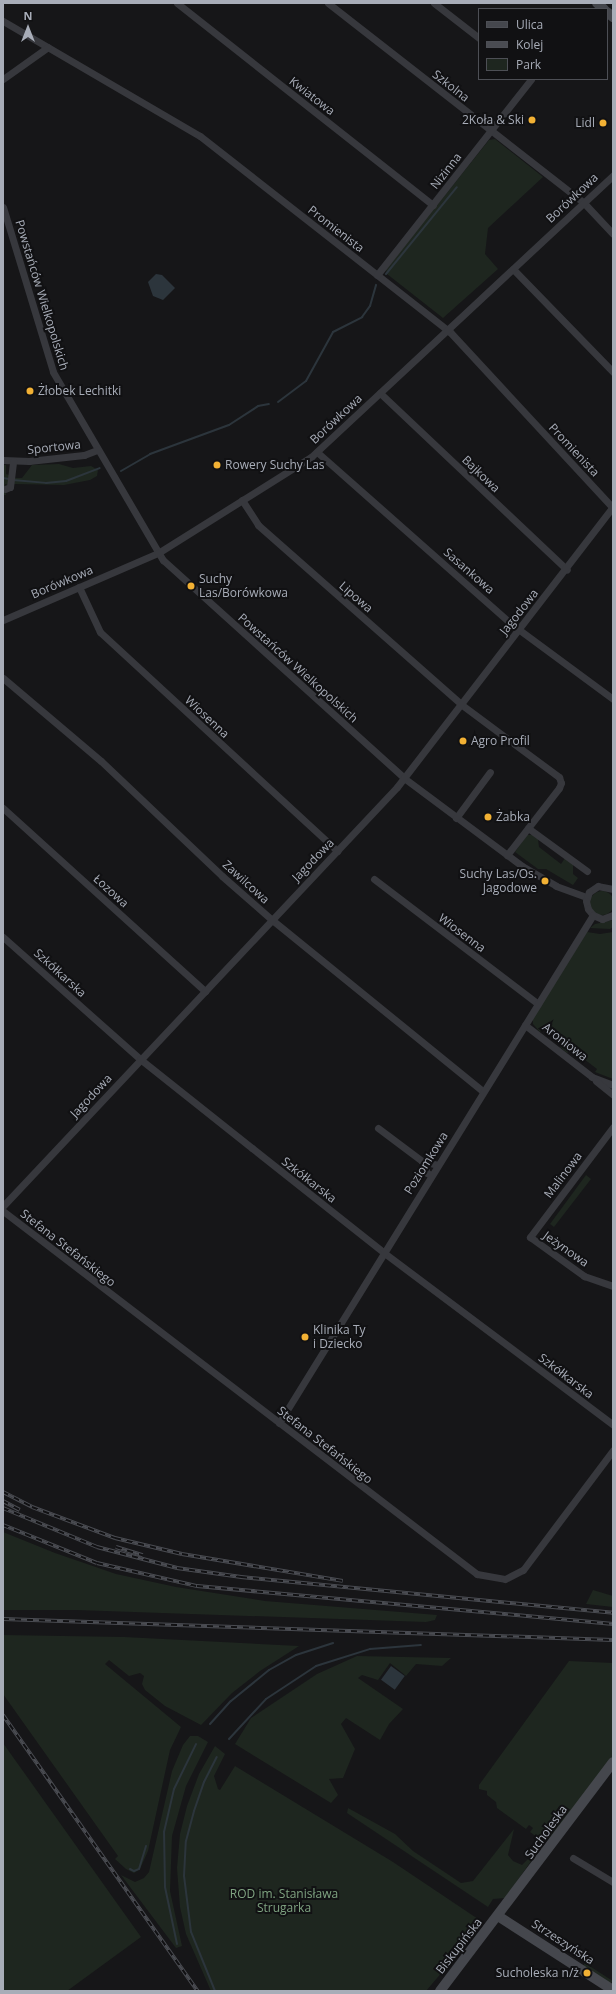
<!DOCTYPE html>
<meta charset="utf-8">
<style>
body{margin:0}
#map{position:relative;width:616px;height:1994px;overflow:hidden;background:#161618;font-family:"Open Sans",sans-serif}
div>[style]{position:absolute}
[style*='--x']{left:calc(var(--x)*1px);top:calc(var(--y)*1px);width:calc(var(--w)*1px);rotate:calc(var(--a)*1deg)}
.green>*{inset:0;background:#1e261f;transform-origin:0 0}
.round{border-radius:50%}
.water>*{inset:0;background:#2c353c;transform-origin:0 0}
.stream>*{height:2px;margin:-1px;padding:0 1px;transform-origin:1px;border-radius:1px;background:#2c353c}
.street>*{height:7px;margin:-3.5px;padding:0 3.5px;transform-origin:3.5px;border-radius:3.5px;background:#37383d}
.secondary>*{height:10px;margin:-5px;padding:0 5px;transform-origin:5px;border-radius:5px;background:#45474d}
.rail>*{height:3.5px;margin-top:-1.75px;transform-origin:0;background:repeating-linear-gradient(90deg,#111113 0 6px,#4a4c52 0 12px);box-sizing:border-box;border-block:1px solid #4a4c52}
.dots>*{width:11px;height:11px;translate:-50% -50%;box-sizing:border-box;border:2px solid #111113;border-radius:50%}
span{translate:-50% -50%;white-space:nowrap;text-align:center;line-height:1.15;-webkit-text-stroke:4px #111113;paint-order:stroke}
.street-label{font-size:12px;color:#a8adb8}
.poi-label{font-size:12px;color:#a8adb8}
.right{translate:-100% -50%;text-align:right}
.left{translate:0 -50%;text-align:left}
.park-label{font-size:12px;color:#7fa381}
.frame{position:absolute;inset:0;border:4px solid #a8adb8;pointer-events:none}
.legend{position:absolute;left:478px;top:8px;width:130px;height:72px;box-sizing:border-box;background:#111113;border:1px solid #4d4f55;margin:0;padding:5px 7px;list-style:none;font-size:12px;color:#a8adb8}
.legend li{display:flex;align-items:center;gap:8px;height:20px}
.legend b{width:20px;border:1px solid #4d4f55}
.north{position:absolute;left:8px;top:8px;width:40px;height:40px;-webkit-text-stroke:3px #111113;paint-order:stroke;rotate:0deg;font-size:11px;font-weight:700;line-height:16px;text-align:center;color:#a8adb8}
.north::after{content:'';display:block;margin:auto;width:14px;height:18px;background:#a8adb8;clip-path:polygon(50% 0,100% 100%,50% 72%,0 100%)}
</style>
<div id="map">
<div class="green">
<div style="clip-path:polygon(495px 139px,543px 177px,488px 228px,485px 254px,498px 269px,443px 318px,387px 274px,386px 269px,489px 140px)"></div>
<div style="clip-path:polygon(59px 464px,73px 468px,91px 466px,98px 470px,97px 476px,90px 480px,64px 485px,14px 484px,14px 478px,22px 478px,32px 465px)"></div>
<div style="clip-path:polygon(3px 465px,6px 465px,6px 474px,9px 475px,8px 485px,5px 484px,6px 495px,3px 495px)"></div>
<div style="clip-path:polygon(527px 835px,534px 835px,538px 839px,539px 847px,561px 864px,565px 858px,573px 864px,573px 874px,578px 878px,573px 885px,546px 869px,538px 869px,515px 852px)"></div>
<div class="round" style="left:590px;top:891px;width:24px;height:24px"></div>
<div style="clip-path:polygon(613px 920px,613px 927px,610px 929px,590px 928px,595px 924px)"></div>
<div style="clip-path:polygon(587px 932px,600px 934px,613px 932px,613px 1079px,595px 1072px,597px 1069px,571px 1049px,567px 1053px,560px 1047px,563px 1043px,543px 1027px,540px 1032px,533px 1024px,533px 1018px)"></div>
<div style="clip-path:polygon(586px 1175px,591px 1179px,554px 1227px,550px 1224px)"></div>
<div style="clip-path:polygon(3px 1532px,55px 1553px,116px 1574px,176px 1587px,265px 1601px,437px 1615px,435px 1620px,426px 1622px,76px 1610px,3px 1610px)"></div>
<div style="clip-path:polygon(593px 1590px,613px 1596px,613px 1607px,586px 1604px)"></div>
<div style="clip-path:polygon(3px 1635px,124px 1637px,299px 1646px,260px 1671px,232px 1693px,201px 1725px,165px 1706px,145px 1690px,142px 1684px,144px 1676px,140px 1673px,129px 1676px,109px 1660px,105px 1664px,181px 1727px,170px 1750px,148px 1851px,140px 1869px,134px 1873px,126px 1869px,115px 1859px,118px 1856px,3px 1694px)"></div>
<div style="clip-path:polygon(357px 1656px,451px 1658px,442px 1666px,416px 1664px,406px 1676px,390px 1663px,378px 1680px,362px 1675px,358px 1678px,403px 1709px,389px 1724px,380px 1740px,346px 1718px,341px 1724px,355px 1749px,343px 1778px,329px 1779px,338px 1795px,331px 1803px,235px 1744px,251px 1718px,317px 1674px)"></div>
<div style="clip-path:polygon(569px 1661px,613px 1663px,613px 1756px,574px 1809px,547px 1842px,544px 1842px,530px 1832px,533px 1828px,529px 1825px,526px 1829px,497px 1808px,496px 1802px,487px 1795px,487px 1791px,479px 1789px,479px 1785px)"></div>
<div style="clip-path:polygon(190px 1736px,198px 1736px,208px 1742px,186px 1786px,172px 1836px,170px 1891px,182px 1946px,176px 1948px,121px 1875px,135px 1882px,144px 1878px,149px 1872px,172px 1771px,183px 1745px)"></div>
<div style="clip-path:polygon(3px 1743px,141px 1937px,67px 1991px,3px 1991px)"></div>
<div style="clip-path:polygon(215px 1746px,225px 1754px,214px 1776px,218px 1789px,220px 1790px,235px 1766px,393px 1862px,484px 1923px,426px 1991px,211px 1991px,186px 1934px,180px 1907px,177px 1868px,180px 1834px,187px 1806px,199px 1774px)"></div>
<div style="clip-path:polygon(348px 1808px,395px 1834px,413px 1851px,461px 1883px,473px 1881px,514px 1829px,508px 1855px,513px 1861px,522px 1865px,531px 1856px,534px 1857px,505px 1898px,493px 1899px,488px 1907px,347px 1813px)"></div>
<div style="left:585px;top:1963px;width:33px;height:4px;rotate:33deg"></div>
</div>
<div class="water">
<div style="clip-path:polygon(156px 274px,162px 275px,175px 288px,163px 300px,153px 296px,148px 282px)"></div>
<div style="left:391px;top:1666px;width:17px;height:17px;rotate:36deg"></div>
</div>
<div class="stream">
<div style="--x:386;--y:274;--w:112;--a:-50.8"></div>
<div style="--x:278;--y:402;--w:35;--a:-37"></div>
<div style="--x:306;--y:381;--w:56;--a:-61.1"></div>
<div style="--x:333;--y:332;--w:33;--a:-27"></div>
<div style="--x:362;--y:317;--w:14;--a:-54"></div>
<div style="--x:370;--y:306;--w:22;--a:-74"></div>
<div style="--x:121;--y:471;--w:34;--a:-30"></div>
<div style="--x:150;--y:454;--w:84;--a:-20.2"></div>
<div style="--x:229;--y:425;--w:35;--a:-33"></div>
<div style="--x:258;--y:406;--w:11;--a:-10"></div>
<div style="--x:3;--y:478;--w:6;--a:9"></div>
<div style="--x:13;--y:480;--w:33;--a:5"></div>
<div style="--x:46;--y:483;--w:20;--a:-6"></div>
<div style="--x:66;--y:481;--w:36;--a:-21"></div>
<div style="--x:210;--y:1724;--w:31;--a:-48"></div>
<div style="--x:231;--y:1701;--w:49;--a:-39.2"></div>
<div style="--x:269;--y:1670;--w:31;--a:-29"></div>
<div style="--x:296;--y:1655;--w:39;--a:-18"></div>
<div style="--x:229;--y:1739;--w:54;--a:-47.2"></div>
<div style="--x:266;--y:1699;--w:60;--a:-33.4"></div>
<div style="--x:316;--y:1666;--w:57;--a:-17.5"></div>
<div style="--x:370;--y:1649;--w:51;--a:-4.5"></div>
<div style="--x:130;--y:1869;--w:4;--a:27"></div>
<div style="--x:134;--y:1871;--w:5;--a:-22"></div>
<div style="--x:139;--y:1869;--w:24;--a:-73"></div>
<div style="--x:177;--y:1944;--w:58;--a:-101.9"></div>
<div style="--x:165;--y:1887;--w:55;--a:-91"></div>
<div style="--x:164;--y:1832;--w:44;--a:-76.9"></div>
<div style="--x:174;--y:1789;--w:50;--a:-63.9"></div>
<div style="--x:215;--y:1991;--w:64;--a:-112.1"></div>
<div style="--x:191;--y:1932;--w:56;--a:-97.1"></div>
<div style="--x:184;--y:1876;--w:35;--a:-87"></div>
<div style="--x:186;--y:1841;--w:31;--a:-75"></div>
<div style="--x:194;--y:1811;--w:31;--a:-71"></div>
<div style="--x:204;--y:1782;--w:28;--a:-63"></div>
</div>
<div class="street">
<div style="--x:177;--y:3;--w:326;--a:38.3"></div>
<div style="--x:328;--y:3;--w:325;--a:38"></div>
<div style="--x:584;--y:203;--w:42;--a:46.9"></div>
<div style="--x:434;--y:3;--w:57;--a:37.9"></div>
<div style="--x:3;--y:21;--w:228;--a:30.3"></div>
<div style="--x:200;--y:136;--w:318;--a:38.1"></div>
<div style="--x:450;--y:332;--w:240;--a:47.2"></div>
<div style="--x:3;--y:79;--w:55;--a:-35.4"></div>
<div style="--x:3;--y:207;--w:172;--a:73.1"></div>
<div style="--x:53;--y:372;--w:218;--a:59.7"></div>
<div style="--x:163;--y:560;--w:325;--a:42.1"></div>
<div style="--x:404;--y:778;--w:147;--a:36.7"></div>
<div style="--x:522;--y:866;--w:39;--a:30"></div>
<div style="--x:556;--y:886;--w:33;--a:20"></div>
<div style="--x:513;--y:269;--w:144;--a:45.8"></div>
<div style="--x:377;--y:275;--w:249;--a:-51.8"></div>
<div style="--x:380;--y:393;--w:257;--a:43.4"></div>
<div style="--x:317;--y:452;--w:258;--a:41.5"></div>
<div style="--x:510;--y:623;--w:128;--a:36.4"></div>
<div style="--x:3;--y:460;--w:26;--a:2"></div>
<div style="--x:29;--y:461;--w:55;--a:-6.2"></div>
<div style="--x:84;--y:455;--w:14;--a:-21"></div>
<div style="--x:5;--y:489;--w:5;--a:-22"></div>
<div style="--x:10;--y:487;--w:26;--a:-83"></div>
<div style="--x:242;--y:500;--w:30;--a:57"></div>
<div style="--x:258;--y:525;--w:272;--a:41.4"></div>
<div style="--x:462;--y:705;--w:121;--a:36.6"></div>
<div style="--x:559;--y:777;--w:6;--a:72"></div>
<div style="--x:561;--y:783;--w:5;--a:112"></div>
<div style="--x:559;--y:788;--w:85;--a:127.8"></div>
<div style="--x:79;--y:587;--w:50;--a:65"></div>
<div style="--x:100;--y:632;--w:323;--a:42.7"></div>
<div style="--x:3;--y:620;--w:169;--a:-23.4"></div>
<div style="--x:158;--y:553;--w:181;--a:-32.1"></div>
<div style="--x:311;--y:457;--w:413;--a:-43"></div>
<div style="--x:3;--y:678;--w:128;--a:40.3"></div>
<div style="--x:101;--y:761;--w:167;--a:43.5"></div>
<div style="--x:222;--y:876;--w:65;--a:41.3"></div>
<div style="--x:271;--y:919;--w:273;--a:39.1"></div>
<div style="--x:3;--y:808;--w:273;--a:42.2"></div>
<div style="--x:456;--y:818;--w:57;--a:-53.5"></div>
<div style="--x:528;--y:828;--w:73;--a:36.1"></div>
<div style="--x:374;--y:879;--w:206;--a:37.3"></div>
<div style="--x:613;--y:889;--w:15;--a:-169"></div>
<div style="--x:598;--y:886;--w:11;--a:146"></div>
<div style="--x:589;--y:892;--w:9;--a:108"></div>
<div style="--x:586;--y:901;--w:8;--a:76"></div>
<div style="--x:588;--y:909;--w:8;--a:50"></div>
<div style="--x:593;--y:915;--w:10;--a:24"></div>
<div style="--x:602;--y:919;--w:12;--a:-20"></div>
<div style="--x:3;--y:937;--w:183;--a:41.7"></div>
<div style="--x:140;--y:1059;--w:143;--a:38.5"></div>
<div style="--x:252;--y:1148;--w:167;--a:38.4"></div>
<div style="--x:383;--y:1252;--w:288;--a:36.9"></div>
<div style="--x:525;--y:1025;--w:85;--a:37.8"></div>
<div style="--x:592;--y:1077;--w:22;--a:21"></div>
<div style="--x:596;--y:1081;--w:22;--a:39"></div>
<div style="--x:613;--y:1127;--w:138;--a:127"></div>
<div style="--x:530;--y:1237;--w:67;--a:35.8"></div>
<div style="--x:584;--y:1276;--w:31;--a:19"></div>
<div style="--x:378;--y:1128;--w:55;--a:36.9"></div>
<div style="--x:422;--y:1161;--w:13;--a:67"></div>
<div style="--x:427;--y:1173;--w:4;--a:27"></div>
<div style="--x:422;--y:1161;--w:16;--a:14"></div>
<div style="--x:3;--y:1206;--w:575;--a:-46.76"></div>
<div style="--x:397;--y:787;--w:354;--a:-52.4"></div>
<div style="--x:3;--y:1211;--w:597;--a:37.45"></div>
<div style="--x:477;--y:1574;--w:28;--a:10"></div>
<div style="--x:505;--y:1579;--w:20;--a:-27"></div>
<div style="--x:523;--y:1570;--w:150;--a:-53.1"></div>
<div style="--x:279;--y:1423;--w:597;--a:-58.28"></div>
<div style="--x:573;--y:1858;--w:47;--a:31"></div>
</div>
<div class="secondary">
<div style="--x:597;--y:3;--w:9;--a:41"></div>
<div style="--x:607;--y:12;--w:8;--a:40"></div>
<div style="--x:498;--y:1916;--w:137;--a:32.8"></div>
<div style="--x:440;--y:1991;--w:287;--a:-52.9"></div>
</div>
<div class="rail">
<div style="--x:3;--y:1492;--w:33;--a:27"></div>
<div style="--x:32;--y:1507;--w:89;--a:20.5"></div>
<div style="--x:115;--y:1538;--w:69;--a:13.4"></div>
<div style="--x:182;--y:1554;--w:163;--a:9.5"></div>
<div style="--x:3;--y:1501;--w:19;--a:28"></div>
<div style="--x:3;--y:1508;--w:102;--a:22.5"></div>
<div style="--x:97;--y:1547;--w:83;--a:14.7"></div>
<div style="--x:177;--y:1568;--w:65;--a:8"></div>
<div style="--x:241;--y:1577;--w:374;--a:5.5"></div>
<div style="--x:3;--y:1525;--w:101;--a:22"></div>
<div style="--x:97;--y:1563;--w:103;--a:13"></div>
<div style="--x:197;--y:1586;--w:418;--a:5.2"></div>
<div style="--x:116;--y:1547;--w:28;--a:17"></div>
<div style="--x:3;--y:1619;--w:610;--a:1.97"></div>
<div style="--x:3;--y:1715;--w:338;--a:54.8"></div>
</div>
<div class="dots">
<div style="left:532px;top:120px;background:#f2b134"></div>
<div style="left:603px;top:123px;background:#f2b134"></div>
<div style="left:30px;top:391px;background:#f2b134"></div>
<div style="left:217px;top:465px;background:#f2b134"></div>
<div style="left:191px;top:586px;background:#f2b134"></div>
<div style="left:463px;top:741px;background:#f2b134"></div>
<div style="left:488px;top:817px;background:#f2b134"></div>
<div style="left:545px;top:881px;background:#f2b134"></div>
<div style="left:305px;top:1337px;background:#f2b134"></div>
<div style="left:587px;top:1973px;background:#f2b134"></div>
</div>
<div class="street-label">
<span style="left:451px;top:86px;rotate:38deg">Szkolna</span>
<span style="left:312px;top:96px;rotate:38deg">Kwiatowa</span>
<span style="left:446px;top:171px;rotate:-52deg">Nizinna</span>
<span style="left:572px;top:198px;rotate:-43deg">Borówkowa</span>
<span style="left:336px;top:229px;rotate:38deg">Promienista</span>
<span style="left:42px;top:295px;rotate:73deg">Powstańców Wielkopolskich</span>
<span style="left:336px;top:419px;rotate:-43deg">Borówkowa</span>
<span style="left:54px;top:447px;rotate:-6deg">Sportowa</span>
<span style="left:574px;top:450px;rotate:47deg">Promienista</span>
<span style="left:481px;top:474px;rotate:44deg">Bajkowa</span>
<span style="left:469px;top:571px;rotate:41deg">Sasankowa</span>
<span style="left:62px;top:582px;rotate:-23deg">Borówkowa</span>
<span style="left:356px;top:597px;rotate:41deg">Lipowa</span>
<span style="left:519px;top:612px;rotate:-52deg">Jagodowa</span>
<span style="left:298px;top:668px;rotate:42deg">Powstańców Wielkopolskich</span>
<span style="left:207px;top:717px;rotate:43deg">Wiosenna</span>
<span style="left:313px;top:860px;rotate:-46deg">Jagodowa</span>
<span style="left:246px;top:882px;rotate:42deg">Zawilcowa</span>
<span style="left:111px;top:891px;rotate:42deg">Łozowa</span>
<span style="left:462px;top:933px;rotate:37deg">Wiosenna</span>
<span style="left:60px;top:973px;rotate:42deg">Szkółkarska</span>
<span style="left:565px;top:1042px;rotate:38deg">Aroniowa</span>
<span style="left:91px;top:1096px;rotate:-47deg">Jagodowa</span>
<span style="left:426px;top:1163px;rotate:-58deg">Poziomkowa</span>
<span style="left:563px;top:1175px;rotate:-53deg">Malinowa</span>
<span style="left:309px;top:1180px;rotate:38deg">Szkółkarska</span>
<span style="left:68px;top:1248px;rotate:38deg">Stefana Stefańskiego</span>
<span style="left:566px;top:1249px;rotate:35deg">Jeżynowa</span>
<span style="left:566px;top:1376px;rotate:37deg">Szkółkarska</span>
<span style="left:325px;top:1445px;rotate:38deg">Stefana Stefańskiego</span>
<span style="left:546px;top:1832px;rotate:-54deg">Sucholeska</span>
<span style="left:563px;top:1942px;rotate:33deg">Strzeszyńska</span>
<span style="left:459px;top:1946px;rotate:-52deg">Biskupińska</span>
</div>
<div class="poi-label">
<span class="right" style="left:524px;top:120px">2Koła &amp; Ski</span>
<span class="right" style="left:595px;top:123px">Lidl</span>
<span class="left" style="left:38px;top:391px">Żłobek Lechitki</span>
<span class="left" style="left:225px;top:465px">Rowery Suchy Las</span>
<span class="left" style="left:199px;top:586px">Suchy<br>Las/Borówkowa</span>
<span class="left" style="left:471px;top:741px">Agro Profil</span>
<span class="left" style="left:496px;top:817px">Żabka</span>
<span class="right" style="left:537px;top:881px">Suchy Las/Os.<br>Jagodowe</span>
<span class="left" style="left:313px;top:1337px">Klinika Ty<br>i Dziecko</span>
<span class="right" style="left:579px;top:1973px">Sucholeska n/ż</span>
</div>
<div class="park-label">
<span style="left:284px;top:1901px">ROD im. Stanisława<br>Strugarka</span>
</div>
<div class="frame"></div>
<ul class="legend">
<li><b style="height:5px;background:#45474d"></b>Ulica</li>
<li><b style="height:5px;background:#4a4c52"></b>Kolej</li>
<li><b style="height:11px;background:#1e261f"></b>Park</li>
</ul>
<div class="north">N</div>
</div>
